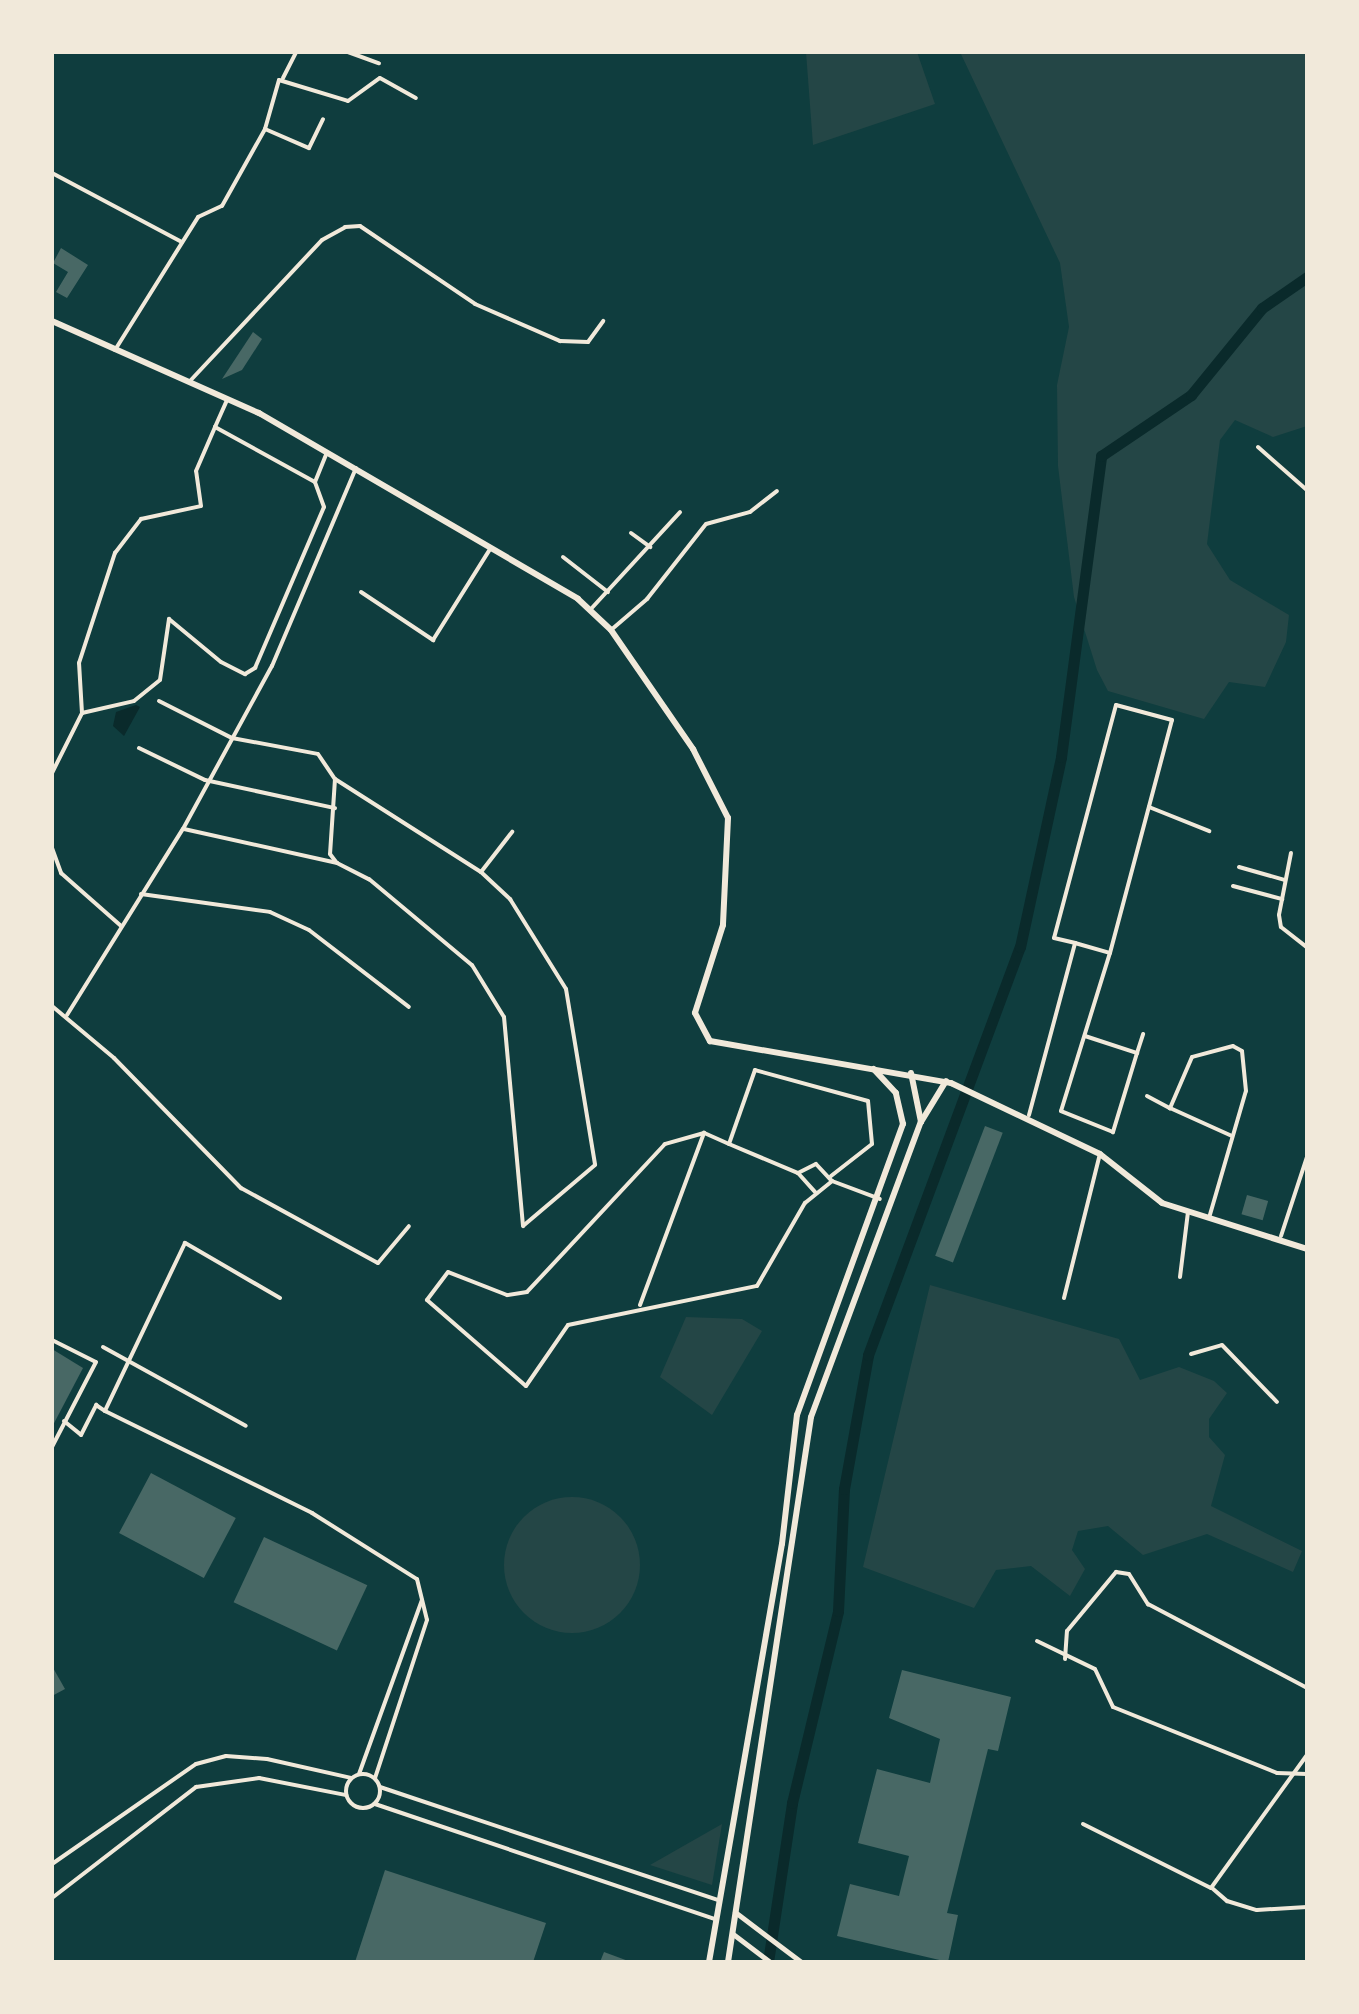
<!DOCTYPE html>
<style>
body{margin:0}
#map{position:relative;width:1359px;height:2014px;overflow:hidden;background:#0f3d3e;font-family:Mulish,sans-serif}
div>[style]{position:absolute}
[style*='--x']{left:calc(var(--x)*1px);top:calc(var(--y)*1px);width:calc(var(--w)*1px);rotate:calc(var(--a)*1deg)}
.green>*{inset:0;background:#244646}
.round{border-radius:50%}
.water>*{inset:0;background:#0a2a2b}
.canal>*{height:11px;margin:-5.5px;padding:0 5.5px;transform-origin:5.5px;border-radius:5.5px;background:#0a2a2b}
.building>*{inset:0;background:#486865;transform-origin:0 0}
.minor>*{height:4px;margin:-2px;padding:0 2px;transform-origin:2px;border-radius:2px;background:#f1e9da}
.minor>.ring{margin:-2px;padding:0;box-sizing:content-box;background:none;border:4px solid #f1e9da;border-radius:50%}
.tertiary>*{height:5px;margin:-2.5px;padding:0 2.5px;transform-origin:2.5px;border-radius:2.5px;background:#f1e9da}
.secondary>*{height:6px;margin:-3px;padding:0 3px;transform-origin:3px;border-radius:3px;background:#f1e9da}
span{translate:-50% -50%;white-space:nowrap;text-align:center;line-height:1.15;-webkit-text-stroke:8px #f1e9da;paint-order:stroke}
.frame{position:absolute;inset:0;border:54px solid #f1e9da;pointer-events:none}
</style>
<div id="map">
<div class="green">
<div style="clip-path:polygon(806px 52px,917px 52px,935px 104px,813px 145px)"></div>
<div style="clip-path:polygon(960px 52px,1307px 52px,1307px 426px,1273px 437px,1235px 420px,1220px 440px,1207px 544px,1230px 580px,1289px 615px,1286px 642px,1265px 687px,1229px 682px,1204px 719px,1108px 691px,1097px 670px,1074px 597px,1058px 466px,1057px 385px,1069px 327px,1060px 263px)"></div>
<div style="clip-path:polygon(930px 1285px,1119px 1339px,1140px 1380px,1179px 1367px,1214px 1381px,1227px 1393px,1209px 1419px,1209px 1437px,1225px 1455px,1211px 1506px,1302px 1551px,1293px 1572px,1207px 1534px,1143px 1555px,1108px 1526px,1078px 1531px,1072px 1550px,1085px 1569px,1070px 1596px,1031px 1566px,996px 1570px,974px 1608px,863px 1567px)"></div>
<div style="clip-path:polygon(686px 1317px,742px 1319px,762px 1331px,712px 1415px,660px 1377px)"></div>
<div class="round" style="left:504px;top:1497px;width:136px;height:136px"></div>
<div style="clip-path:polygon(722px 1824px,712px 1885px,650px 1865px)"></div>
</div>
<div class="water">
<div style="clip-path:polygon(136px 705px,140px 707px,124px 736px,113px 726px,116px 712px)"></div>
</div>
<div class="canal">
<div style="--x:768;--y:1962;--w:161;--a:-81.4"></div>
<div style="--x:792;--y:1803;--w:197;--a:-76.5"></div>
<div style="--x:838;--y:1611;--w:122;--a:-87.2"></div>
<div style="--x:844;--y:1489;--w:136;--a:-79.8"></div>
<div style="--x:868;--y:1355;--w:435;--a:-69.6"></div>
<div style="--x:1020;--y:947;--w:194;--a:-77.8"></div>
<div style="--x:1061;--y:757;--w:304;--a:-82.4"></div>
<div style="--x:1101;--y:456;--w:109;--a:-34.1"></div>
<div style="--x:1191;--y:395;--w:112;--a:-50.8"></div>
<div style="--x:1262;--y:308;--w:55;--a:-34.6"></div>
</div>
<div class="building">
<div style="clip-path:polygon(61px 248px,88px 265px,67px 298px,56px 292px,68px 272px,53px 263px)"></div>
<div style="clip-path:polygon(253px 332px,262px 339px,242px 370px,222px 379px)"></div>
<div style="left:985px;top:1126px;width:19px;height:139px;rotate:21deg"></div>
<div style="left:1247px;top:1195px;width:22px;height:20px;rotate:16deg"></div>
<div style="clip-path:polygon(52px 1349px,83px 1368px,52px 1427px)"></div>
<div style="left:151px;top:1473px;width:96px;height:68px;rotate:28deg"></div>
<div style="left:264px;top:1537px;width:114px;height:72px;rotate:25deg"></div>
<div style="clip-path:polygon(52px 1666px,65px 1689px,52px 1696px)"></div>
<div style="clip-path:polygon(902px 1670px,1011px 1697px,998px 1751px,988px 1749px,947px 1913px,958px 1915px,948px 1962px,837px 1936px,850px 1884px,899px 1896px,909px 1856px,858px 1843px,877px 1769px,930px 1783px,940px 1739px,889px 1718px)"></div>
<div style="clip-path:polygon(385px 1870px,546px 1923px,533px 1962px,355px 1962px)"></div>
<div style="clip-path:polygon(604px 1952px,631px 1962px,600px 1962px)"></div>
</div>
<div class="minor">
<div style="--x:348;--y:52;--w:33;--a:20"></div>
<div style="--x:283;--y:78;--w:29;--a:-63"></div>
<div style="--x:265;--y:129;--w:48;--a:23.4"></div>
<div style="--x:309;--y:148;--w:32;--a:-64"></div>
<div style="--x:52;--y:173;--w:147;--a:28"></div>
<div style="--x:115;--y:350;--w:157;--a:-58"></div>
<div style="--x:198;--y:217;--w:26;--a:-25"></div>
<div style="--x:222;--y:206;--w:88;--a:-60.8"></div>
<div style="--x:265;--y:129;--w:51;--a:-74.1"></div>
<div style="--x:279;--y:80;--w:72;--a:16.9"></div>
<div style="--x:348;--y:101;--w:39;--a:-36"></div>
<div style="--x:380;--y:78;--w:41;--a:29.1"></div>
<div style="--x:190;--y:381;--w:193;--a:-46.9"></div>
<div style="--x:322;--y:240;--w:26;--a:-29"></div>
<div style="--x:345;--y:227;--w:15;--a:-4"></div>
<div style="--x:360;--y:226;--w:139;--a:34.1"></div>
<div style="--x:475;--y:304;--w:93;--a:23.5"></div>
<div style="--x:560;--y:341;--w:28;--a:2"></div>
<div style="--x:588;--y:342;--w:26;--a:-54"></div>
<div style="--x:215;--y:427;--w:30;--a:-66"></div>
<div style="--x:1258;--y:447;--w:65;--a:41.3"></div>
<div style="--x:631;--y:533;--w:24;--a:36"></div>
<div style="--x:563;--y:557;--w:57;--a:37.9"></div>
<div style="--x:361;--y:592;--w:87;--a:33.7"></div>
<div style="--x:433;--y:640;--w:107;--a:-57.9"></div>
<div style="--x:590;--y:610;--w:133;--a:-47.4"></div>
<div style="--x:611;--y:630;--w:48;--a:-40.7"></div>
<div style="--x:647;--y:599;--w:95;--a:-51.8"></div>
<div style="--x:706;--y:524;--w:46;--a:-15.3"></div>
<div style="--x:750;--y:512;--w:34;--a:-38"></div>
<div style="--x:159;--y:701;--w:82;--a:26.9"></div>
<div style="--x:232;--y:738;--w:87;--a:10.5"></div>
<div style="--x:318;--y:754;--w:30;--a:56"></div>
<div style="--x:335;--y:779;--w:173;--a:32.5"></div>
<div style="--x:481;--y:872;--w:40;--a:43"></div>
<div style="--x:510;--y:899;--w:106;--a:58.1"></div>
<div style="--x:566;--y:989;--w:178;--a:80.6"></div>
<div style="--x:595;--y:1165;--w:94;--a:139.7"></div>
<div style="--x:82;--y:713;--w:53;--a:-13"></div>
<div style="--x:134;--y:701;--w:33;--a:-39"></div>
<div style="--x:160;--y:680;--w:62;--a:-81.6"></div>
<div style="--x:169;--y:619;--w:67;--a:39.6"></div>
<div style="--x:221;--y:662;--w:27;--a:27"></div>
<div style="--x:245;--y:674;--w:12;--a:-31"></div>
<div style="--x:255;--y:668;--w:175;--a:-66.8"></div>
<div style="--x:324;--y:507;--w:27;--a:-110"></div>
<div style="--x:315;--y:482;--w:31;--a:-68"></div>
<div style="--x:139;--y:748;--w:73;--a:25.9"></div>
<div style="--x:205;--y:780;--w:133;--a:12.2"></div>
<div style="--x:52;--y:773;--w:67;--a:-63.4"></div>
<div style="--x:82;--y:713;--w:50;--a:-93.4"></div>
<div style="--x:79;--y:663;--w:116;--a:-71.9"></div>
<div style="--x:115;--y:553;--w:43;--a:-52.6"></div>
<div style="--x:141;--y:519;--w:61;--a:-12.2"></div>
<div style="--x:201;--y:506;--w:35;--a:-98"></div>
<div style="--x:196;--y:471;--w:48;--a:-66.6"></div>
<div style="--x:215;--y:427;--w:114;--a:28.8"></div>
<div style="--x:335;--y:779;--w:75;--a:93.8"></div>
<div style="--x:330;--y:854;--w:10;--a:53"></div>
<div style="--x:1149;--y:807;--w:65;--a:21.8"></div>
<div style="--x:184;--y:829;--w:157;--a:12.5"></div>
<div style="--x:337;--y:863;--w:36;--a:27"></div>
<div style="--x:369;--y:879;--w:134;--a:39.9"></div>
<div style="--x:472;--y:965;--w:61;--a:58.4"></div>
<div style="--x:504;--y:1017;--w:210;--a:84.8"></div>
<div style="--x:52;--y:848;--w:27;--a:70"></div>
<div style="--x:61;--y:873;--w:79;--a:41.4"></div>
<div style="--x:1291;--y:853;--w:63;--a:101"></div>
<div style="--x:1279;--y:915;--w:12;--a:81"></div>
<div style="--x:1281;--y:927;--w:33;--a:38"></div>
<div style="--x:1239;--y:867;--w:48;--a:15.8"></div>
<div style="--x:481;--y:872;--w:51;--a:-52.2"></div>
<div style="--x:1233;--y:886;--w:51;--a:14.9"></div>
<div style="--x:141;--y:894;--w:130;--a:7.9"></div>
<div style="--x:270;--y:912;--w:43;--a:24.8"></div>
<div style="--x:309;--y:930;--w:126;--a:37.6"></div>
<div style="--x:52;--y:1006;--w:81;--a:40"></div>
<div style="--x:114;--y:1058;--w:182;--a:45.7"></div>
<div style="--x:241;--y:1188;--w:156;--a:28.7"></div>
<div style="--x:378;--y:1263;--w:48;--a:-50"></div>
<div style="--x:67;--y:1015;--w:219;--a:-58.1"></div>
<div style="--x:183;--y:829;--w:186;--a:-61.4"></div>
<div style="--x:272;--y:666;--w:215;--a:-67"></div>
<div style="--x:1085;--y:1036;--w:55;--a:18.1"></div>
<div style="--x:1137;--y:1053;--w:83;--a:106.9"></div>
<div style="--x:1113;--y:1132;--w:56;--a:-158"></div>
<div style="--x:1061;--y:1111;--w:165;--a:-72.8"></div>
<div style="--x:1137;--y:1053;--w:20;--a:-72"></div>
<div style="--x:1147;--y:1096;--w:26;--a:28"></div>
<div style="--x:1029;--y:1115;--w:178;--a:-75"></div>
<div style="--x:1075;--y:943;--w:36;--a:16"></div>
<div style="--x:1110;--y:953;--w:241;--a:-75.1"></div>
<div style="--x:1172;--y:720;--w:58;--a:-165"></div>
<div style="--x:1116;--y:705;--w:241;--a:104.9"></div>
<div style="--x:1054;--y:938;--w:22;--a:13"></div>
<div style="--x:729;--y:1144;--w:75;--a:22.8"></div>
<div style="--x:798;--y:1173;--w:20;--a:-27"></div>
<div style="--x:816;--y:1164;--w:23;--a:47"></div>
<div style="--x:832;--y:1181;--w:51;--a:20.6"></div>
<div style="--x:798;--y:1173;--w:27;--a:48"></div>
<div style="--x:831;--y:1176;--w:52;--a:-38"></div>
<div style="--x:872;--y:1144;--w:43;--a:-95.3"></div>
<div style="--x:868;--y:1101;--w:117;--a:-164.7"></div>
<div style="--x:755;--y:1070;--w:78;--a:109.4"></div>
<div style="--x:729;--y:1144;--w:27;--a:-156"></div>
<div style="--x:704;--y:1133;--w:41;--a:164.2"></div>
<div style="--x:665;--y:1144;--w:202;--a:133"></div>
<div style="--x:527;--y:1292;--w:20;--a:171"></div>
<div style="--x:507;--y:1295;--w:63;--a:-158.7"></div>
<div style="--x:448;--y:1272;--w:35;--a:127"></div>
<div style="--x:427;--y:1300;--w:131;--a:41"></div>
<div style="--x:526;--y:1386;--w:74;--a:-55.5"></div>
<div style="--x:568;--y:1325;--w:193;--a:-11.7"></div>
<div style="--x:757;--y:1286;--w:96;--a:-60"></div>
<div style="--x:805;--y:1203;--w:35;--a:-39"></div>
<div style="--x:1209;--y:1218;--w:132;--a:-73.8"></div>
<div style="--x:1246;--y:1091;--w:40;--a:-95.7"></div>
<div style="--x:1242;--y:1051;--w:10;--a:-151"></div>
<div style="--x:1233;--y:1046;--w:42;--a:165"></div>
<div style="--x:1192;--y:1057;--w:56;--a:113.3"></div>
<div style="--x:1170;--y:1108;--w:68;--a:24.3"></div>
<div style="--x:1281;--y:1236;--w:83;--a:-71.8"></div>
<div style="--x:1180;--y:1277;--w:65;--a:-83"></div>
<div style="--x:280;--y:1298;--w:110;--a:-149.9"></div>
<div style="--x:185;--y:1243;--w:186;--a:115.5"></div>
<div style="--x:105;--y:1411;--w:231;--a:26.2"></div>
<div style="--x:312;--y:1513;--w:124;--a:32.2"></div>
<div style="--x:417;--y:1579;--w:42;--a:76.3"></div>
<div style="--x:427;--y:1620;--w:166;--a:108.2"></div>
<div style="--x:1064;--y:1298;--w:148;--a:-76"></div>
<div style="--x:640;--y:1305;--w:184;--a:-69.6"></div>
<div style="--x:52;--y:1340;--w:49;--a:26.6"></div>
<div style="--x:96;--y:1362;--w:96;--a:117.4"></div>
<div style="--x:103;--y:1347;--w:163;--a:28.9"></div>
<div style="--x:1191;--y:1354;--w:32;--a:-16"></div>
<div style="--x:1222;--y:1345;--w:79;--a:46"></div>
<div style="--x:64;--y:1421;--w:22;--a:39"></div>
<div style="--x:81;--y:1435;--w:34;--a:-63"></div>
<div style="--x:96;--y:1405;--w:11;--a:34"></div>
<div style="--x:1037;--y:1641;--w:64;--a:25.8"></div>
<div style="--x:1095;--y:1669;--w:42;--a:64.7"></div>
<div style="--x:1113;--y:1707;--w:177;--a:21.9"></div>
<div style="--x:1277;--y:1773;--w:30;--a:2"></div>
<div style="--x:1065;--y:1659;--w:28;--a:-86"></div>
<div style="--x:1067;--y:1631;--w:77;--a:-50.3"></div>
<div style="--x:1116;--y:1572;--w:13;--a:9"></div>
<div style="--x:1129;--y:1574;--w:36;--a:58"></div>
<div style="--x:1148;--y:1604;--w:180;--a:27.8"></div>
<div class="ring" style="left:346px;top:1774px;width:30px;height:30px"></div>
<div style="--x:359;--y:1774;--w:185;--a:-70.1"></div>
<div style="--x:380;--y:1787;--w:356;--a:18.5"></div>
<div style="--x:375;--y:1804;--w:359;--a:18.7"></div>
<div style="--x:1083;--y:1824;--w:143;--a:26.6"></div>
<div style="--x:1211;--y:1888;--w:164;--a:-54.2"></div>
<div style="--x:52;--y:1864;--w:175;--a:-34.8"></div>
<div style="--x:196;--y:1764;--w:31;--a:-15"></div>
<div style="--x:226;--y:1756;--w:41;--a:4.2"></div>
<div style="--x:267;--y:1759;--w:86;--a:12.7"></div>
<div style="--x:1212;--y:1888;--w:20;--a:41"></div>
<div style="--x:1227;--y:1901;--w:31;--a:17"></div>
<div style="--x:1257;--y:1910;--w:50;--a:-3.4"></div>
<div style="--x:52;--y:1898;--w:182;--a:-37.6"></div>
<div style="--x:196;--y:1787;--w:64;--a:-8.1"></div>
<div style="--x:259;--y:1778;--w:89;--a:11.1"></div>
</div>
<div class="tertiary">
<div style="--x:735;--y:1912;--w:83;--a:37.1"></div>
<div style="--x:733;--y:1934;--w:46;--a:37.1"></div>
</div>
<div class="secondary">
<div style="--x:52;--y:321;--w:227;--a:24"></div>
<div style="--x:259;--y:413;--w:369;--a:30.2"></div>
<div style="--x:578;--y:599;--w:45;--a:43.2"></div>
<div style="--x:611;--y:630;--w:145;--a:55.4"></div>
<div style="--x:693;--y:749;--w:77;--a:63.1"></div>
<div style="--x:728;--y:818;--w:107;--a:92.7"></div>
<div style="--x:723;--y:925;--w:92;--a:107.7"></div>
<div style="--x:695;--y:1013;--w:32;--a:62"></div>
<div style="--x:710;--y:1041;--w:245;--a:9.9"></div>
<div style="--x:951;--y:1083;--w:165;--a:25.5"></div>
<div style="--x:1100;--y:1154;--w:79;--a:38.3"></div>
<div style="--x:1162;--y:1203;--w:152;--a:17.6"></div>
<div style="--x:921;--y:1122;--w:48;--a:-58.6"></div>
<div style="--x:709;--y:1962;--w:424;--a:-80.1"></div>
<div style="--x:782;--y:1544;--w:130;--a:-83.4"></div>
<div style="--x:797;--y:1415;--w:310;--a:-70"></div>
<div style="--x:903;--y:1124;--w:32;--a:-103"></div>
<div style="--x:896;--y:1093;--w:33;--a:-133"></div>
<div style="--x:728;--y:1962;--w:551;--a:-81.34"></div>
<div style="--x:811;--y:1417;--w:315;--a:-69.6"></div>
<div style="--x:921;--y:1122;--w:50;--a:-101.5"></div>
</div>
<div class="frame"></div>
</div>
